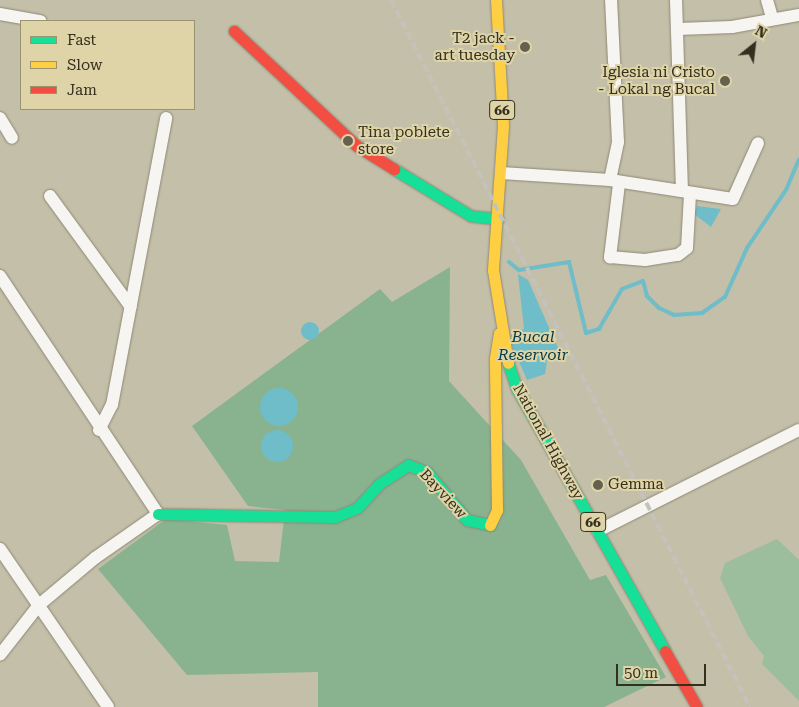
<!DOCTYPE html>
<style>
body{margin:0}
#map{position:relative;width:799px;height:707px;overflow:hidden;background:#c4bfa8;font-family:"Roboto Serif",serif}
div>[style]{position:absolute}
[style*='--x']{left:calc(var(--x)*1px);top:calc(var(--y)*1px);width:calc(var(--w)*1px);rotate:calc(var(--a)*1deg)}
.green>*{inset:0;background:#9cbe9d}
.forest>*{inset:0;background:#89b38f}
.water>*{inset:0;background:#6ebdc9}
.round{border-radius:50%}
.stream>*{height:4px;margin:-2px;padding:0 2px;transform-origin:2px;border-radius:2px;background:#6ebdc9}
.roads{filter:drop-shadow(0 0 1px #8e8977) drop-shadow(0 0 1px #8e8977)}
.street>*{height:12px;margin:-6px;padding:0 6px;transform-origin:6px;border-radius:6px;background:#f6f5f2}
.fast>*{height:11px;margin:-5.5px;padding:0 5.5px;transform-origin:5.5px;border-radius:5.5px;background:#16e098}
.slow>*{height:11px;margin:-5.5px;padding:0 5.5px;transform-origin:5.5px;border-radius:5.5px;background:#ffcf43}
.jam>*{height:11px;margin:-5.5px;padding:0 5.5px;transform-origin:5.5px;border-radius:5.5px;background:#f24e42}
.rail>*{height:4px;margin-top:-2px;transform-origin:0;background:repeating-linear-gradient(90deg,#c4c2bc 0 8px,transparent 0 12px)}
.dots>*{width:14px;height:14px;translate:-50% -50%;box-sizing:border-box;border:2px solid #dfd4a7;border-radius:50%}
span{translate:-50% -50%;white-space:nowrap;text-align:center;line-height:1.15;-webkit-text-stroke:4px #dfd4a7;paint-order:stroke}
.shield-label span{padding:1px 4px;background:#dfd4a7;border:1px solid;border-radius:4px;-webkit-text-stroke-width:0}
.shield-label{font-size:14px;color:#342f1e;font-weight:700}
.poi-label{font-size:15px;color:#342f1e}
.right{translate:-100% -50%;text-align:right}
.left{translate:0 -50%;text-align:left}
.street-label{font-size:15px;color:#342f1e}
.water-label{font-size:16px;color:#063d48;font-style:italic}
.legend{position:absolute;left:20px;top:20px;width:175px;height:90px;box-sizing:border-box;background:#dfd4a7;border:1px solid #9b9270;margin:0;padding:6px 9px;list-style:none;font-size:15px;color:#342f1e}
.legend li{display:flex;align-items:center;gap:10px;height:25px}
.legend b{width:25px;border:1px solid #9b9270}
.north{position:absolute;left:729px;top:20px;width:50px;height:50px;-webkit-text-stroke:4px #dfd4a7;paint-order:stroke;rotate:29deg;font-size:14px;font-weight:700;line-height:20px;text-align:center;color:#342f1e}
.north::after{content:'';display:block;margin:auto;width:18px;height:22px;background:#342f1e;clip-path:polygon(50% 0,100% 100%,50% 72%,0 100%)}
.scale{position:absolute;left:616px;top:664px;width:90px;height:22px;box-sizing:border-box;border:2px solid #342f1e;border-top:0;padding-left:6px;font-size:15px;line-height:18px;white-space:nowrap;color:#342f1e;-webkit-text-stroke:4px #dfd4a7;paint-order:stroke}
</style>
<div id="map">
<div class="green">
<div style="clip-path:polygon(777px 539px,799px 560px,799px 701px,762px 664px,764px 656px,748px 636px,720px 578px,725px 563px)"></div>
</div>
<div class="forest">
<div style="clip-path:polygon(450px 267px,449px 381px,521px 460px,590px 580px,606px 575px,666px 677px,604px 707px,318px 707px,318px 672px,187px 675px,98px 569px,166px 519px,227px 525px,235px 561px,279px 562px,285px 510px,248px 506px,192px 426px,380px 289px,392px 302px)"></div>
</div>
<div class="water">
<div style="clip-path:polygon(697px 206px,721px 209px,711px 227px,694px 214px)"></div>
<div style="clip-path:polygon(518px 274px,528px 280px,558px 348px,548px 355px,545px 374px,527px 380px,510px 341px,512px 332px,524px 329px)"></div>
<div class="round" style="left:301px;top:322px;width:18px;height:18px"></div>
<div class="round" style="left:260px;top:388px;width:38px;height:38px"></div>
<div class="round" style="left:261px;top:430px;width:32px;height:32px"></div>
</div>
<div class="stream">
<div style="--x:509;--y:262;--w:13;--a:39"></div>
<div style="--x:519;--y:270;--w:51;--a:-9.1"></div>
<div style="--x:569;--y:262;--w:73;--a:76.5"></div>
<div style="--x:586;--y:333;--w:14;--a:-17"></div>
<div style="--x:599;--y:329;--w:46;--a:-60.1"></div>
<div style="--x:622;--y:289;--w:22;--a:-21"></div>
<div style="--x:643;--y:281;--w:16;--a:75"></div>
<div style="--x:647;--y:296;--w:17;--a:45"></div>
<div style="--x:659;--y:308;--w:17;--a:25"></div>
<div style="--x:674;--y:315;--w:28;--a:-4"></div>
<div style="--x:702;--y:313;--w:28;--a:-35"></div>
<div style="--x:725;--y:297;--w:54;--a:-65.8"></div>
<div style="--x:747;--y:248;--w:70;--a:-56.1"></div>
<div style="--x:786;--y:190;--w:33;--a:-67"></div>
</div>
<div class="roads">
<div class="street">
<div style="--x:676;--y:0;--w:191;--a:88.2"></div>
<div style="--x:767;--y:0;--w:19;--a:74"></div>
<div style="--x:0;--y:14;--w:41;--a:9.9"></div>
<div style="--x:678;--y:29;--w:54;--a:-2.1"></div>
<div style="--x:732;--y:27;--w:68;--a:-10.2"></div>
<div style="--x:0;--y:118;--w:23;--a:59"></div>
<div style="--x:501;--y:173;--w:109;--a:3.7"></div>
<div style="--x:610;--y:180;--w:124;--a:8.8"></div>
<div style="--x:733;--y:199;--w:61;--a:-65.9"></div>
<div style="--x:610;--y:180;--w:39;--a:-78"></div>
<div style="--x:618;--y:142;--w:142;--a:-92.8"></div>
<div style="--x:619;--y:184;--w:74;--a:97"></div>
<div style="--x:610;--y:257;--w:35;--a:5"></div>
<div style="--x:645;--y:260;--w:33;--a:-9"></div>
<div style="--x:678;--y:255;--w:11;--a:-38"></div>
<div style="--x:687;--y:248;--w:54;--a:-86.8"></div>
<div style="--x:50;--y:196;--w:137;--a:53.9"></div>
<div style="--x:0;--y:276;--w:286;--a:56.4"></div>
<div style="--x:158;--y:514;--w:77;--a:145.1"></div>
<div style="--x:95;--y:558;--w:73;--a:140"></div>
<div style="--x:39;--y:605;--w:63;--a:128"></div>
<div style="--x:99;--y:430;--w:28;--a:-63"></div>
<div style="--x:112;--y:405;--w:292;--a:-79.3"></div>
<div style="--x:598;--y:531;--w:225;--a:-26.7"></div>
<div style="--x:0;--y:549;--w:191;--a:55.6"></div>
</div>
<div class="fast">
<div style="--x:394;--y:169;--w:90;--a:31.4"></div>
<div style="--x:471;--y:216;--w:27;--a:6"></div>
<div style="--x:508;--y:363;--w:28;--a:71"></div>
<div style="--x:517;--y:389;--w:301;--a:60.5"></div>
<div style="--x:158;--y:514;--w:177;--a:1"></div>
<div style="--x:335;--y:517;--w:24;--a:-22"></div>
<div style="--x:357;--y:508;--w:33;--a:-47"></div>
<div style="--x:379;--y:484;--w:35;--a:-33"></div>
<div style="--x:408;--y:465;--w:20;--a:20"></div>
<div style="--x:427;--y:472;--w:62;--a:50.2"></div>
<div style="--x:467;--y:520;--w:24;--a:12"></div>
</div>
<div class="slow">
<div style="--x:496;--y:0;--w:126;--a:86.8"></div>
<div style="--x:503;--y:126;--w:144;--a:94"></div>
<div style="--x:493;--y:270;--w:94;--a:80.8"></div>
<div style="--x:490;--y:525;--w:17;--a:-65"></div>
<div style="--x:497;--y:510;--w:152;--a:-90.8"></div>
<div style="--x:495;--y:358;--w:25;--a:-81"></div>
</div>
<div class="jam">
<div style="--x:234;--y:31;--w:168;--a:43.1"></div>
<div style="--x:357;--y:146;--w:44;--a:31.9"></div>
<div style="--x:665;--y:651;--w:64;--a:60.3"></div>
</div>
</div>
<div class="rail">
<div style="--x:391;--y:0;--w:793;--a:63.08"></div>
</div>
<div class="dots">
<div style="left:525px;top:47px;background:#66614e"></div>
<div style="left:725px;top:81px;background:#66614e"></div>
<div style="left:348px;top:141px;background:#66614e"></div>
<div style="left:598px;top:485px;background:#66614e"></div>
</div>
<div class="shield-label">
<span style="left:502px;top:110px">66</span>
<span style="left:593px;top:522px">66</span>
</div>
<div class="poi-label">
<span class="right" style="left:515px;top:47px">T2 jack -<br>art tuesday</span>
<span class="right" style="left:715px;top:81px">Iglesia ni Cristo<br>- Lokal ng Bucal</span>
<span class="left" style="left:358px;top:141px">Tina poblete<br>store</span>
<span class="left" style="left:608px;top:485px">Gemma</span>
</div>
<div class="street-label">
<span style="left:548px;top:442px;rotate:61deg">National Highway</span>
<span style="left:443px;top:494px;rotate:47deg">Bayview</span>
</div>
<div class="water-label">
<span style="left:533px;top:346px">Bucal<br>Reservoir</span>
</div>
<ul class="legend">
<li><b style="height:6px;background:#16e098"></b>Fast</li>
<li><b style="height:6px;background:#ffcf43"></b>Slow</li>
<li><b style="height:6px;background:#f24e42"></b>Jam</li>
</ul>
<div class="north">N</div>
<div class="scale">50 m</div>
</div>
